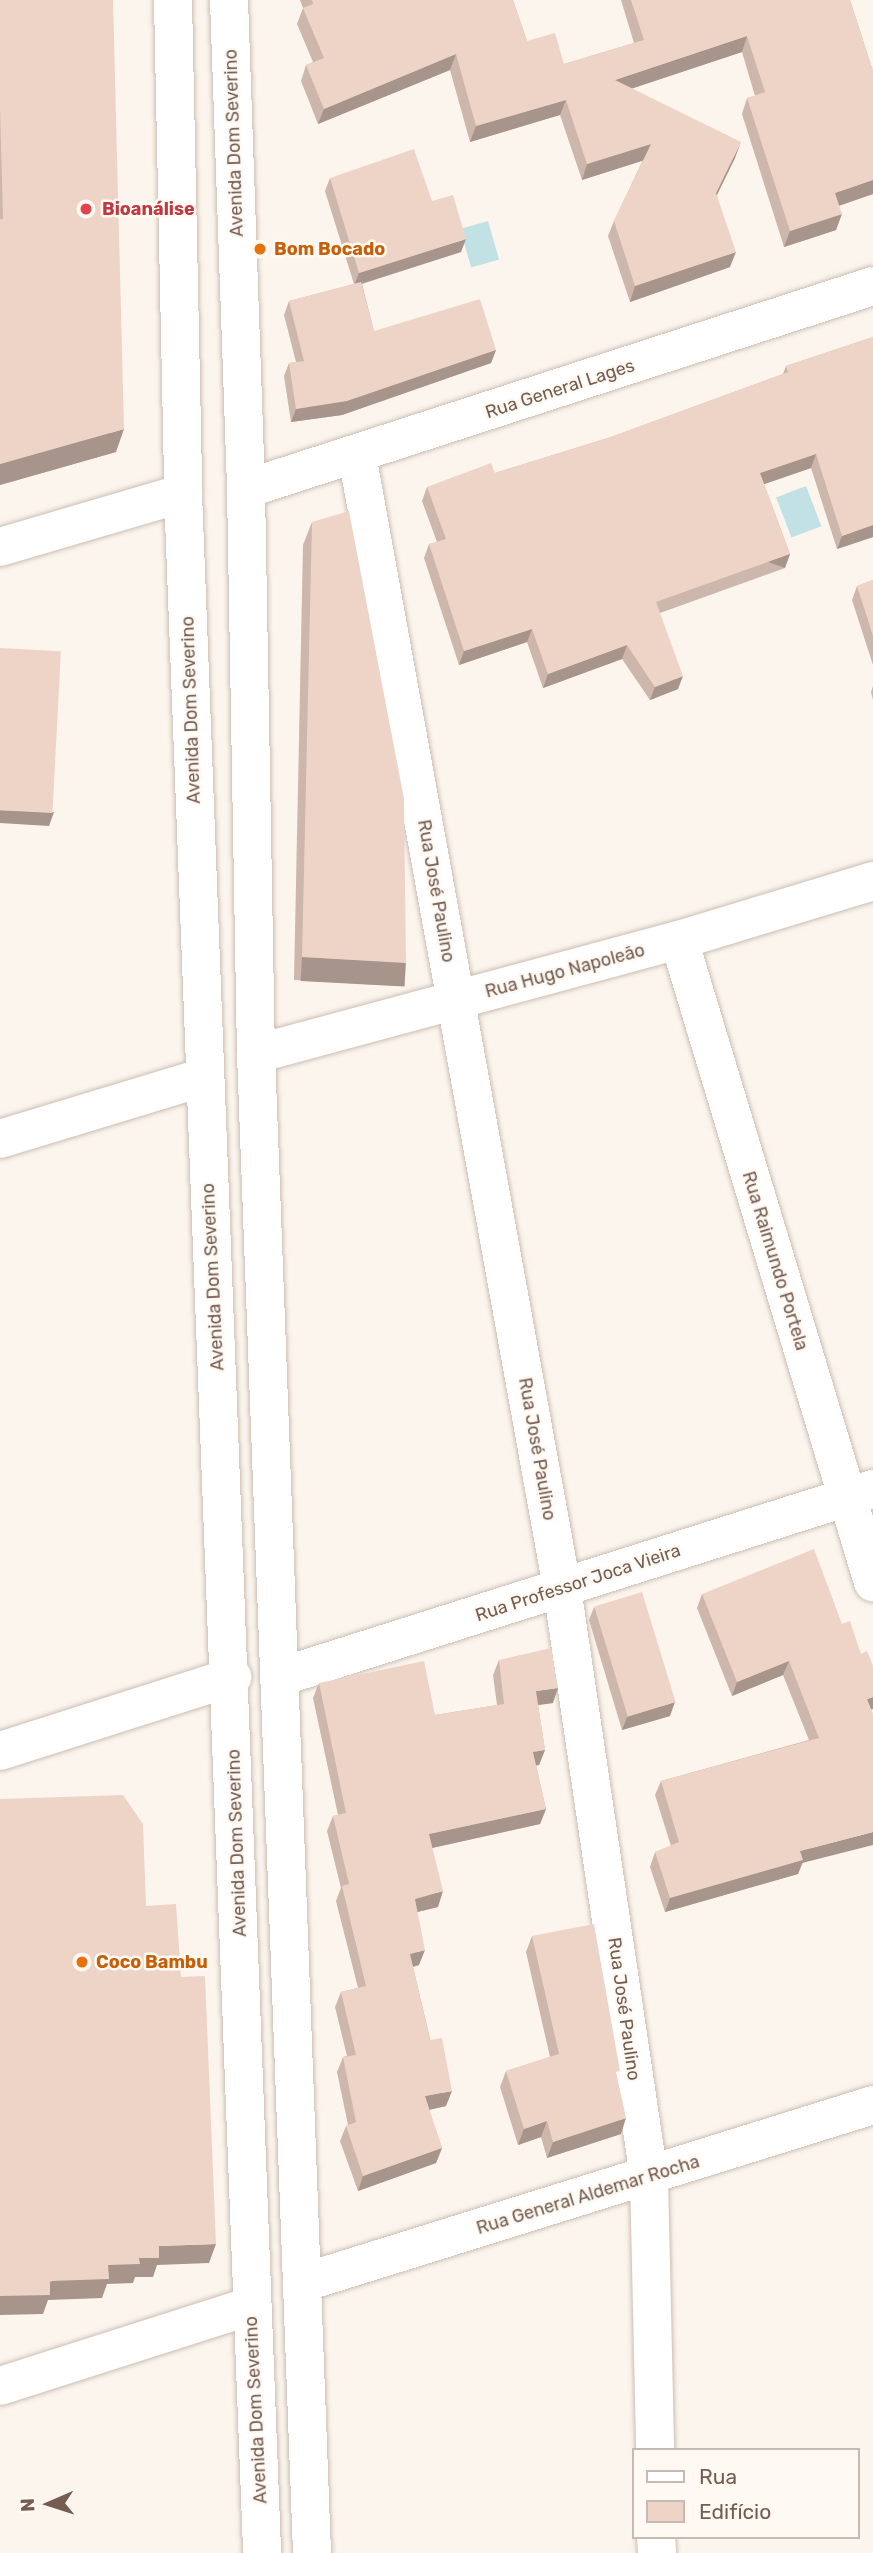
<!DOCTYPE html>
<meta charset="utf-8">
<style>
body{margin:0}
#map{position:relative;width:873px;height:2553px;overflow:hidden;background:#fbf5ed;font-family:Rubik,sans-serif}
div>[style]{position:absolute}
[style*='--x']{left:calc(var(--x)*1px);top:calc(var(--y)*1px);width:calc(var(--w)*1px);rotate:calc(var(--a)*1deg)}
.water>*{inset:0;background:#c2e1e4;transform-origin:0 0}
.roads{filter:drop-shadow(0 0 2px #cdbdb3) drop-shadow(0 0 2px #cdbdb3)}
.minor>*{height:38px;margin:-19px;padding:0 19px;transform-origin:19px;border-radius:19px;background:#fff}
.secondary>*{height:38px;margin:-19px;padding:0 19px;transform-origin:19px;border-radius:19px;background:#fff}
.wall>*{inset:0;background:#cdb6ab}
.shaded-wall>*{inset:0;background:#a7948b;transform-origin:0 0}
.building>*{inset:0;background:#eed4c7;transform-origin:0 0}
.dots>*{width:19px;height:19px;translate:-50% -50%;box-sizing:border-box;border:4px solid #fef9f3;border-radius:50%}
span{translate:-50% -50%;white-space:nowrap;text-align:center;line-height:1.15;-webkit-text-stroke:5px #fef9f3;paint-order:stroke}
.street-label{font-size:18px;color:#755c51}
.health-label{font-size:18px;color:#be3a42;font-weight:700}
.left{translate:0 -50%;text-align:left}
.food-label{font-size:18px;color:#c56008;font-weight:700}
.legend{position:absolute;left:632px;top:2448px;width:228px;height:91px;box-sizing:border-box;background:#fef9f3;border:2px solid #c7bab2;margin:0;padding:9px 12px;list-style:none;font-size:21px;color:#755c51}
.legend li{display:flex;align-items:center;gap:14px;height:35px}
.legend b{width:35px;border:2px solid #c7bab2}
.north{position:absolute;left:14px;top:2469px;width:70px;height:70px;-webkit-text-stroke:5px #fef9f3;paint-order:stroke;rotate:267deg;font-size:19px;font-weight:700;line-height:28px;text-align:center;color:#755c51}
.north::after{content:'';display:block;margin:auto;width:24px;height:32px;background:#755c51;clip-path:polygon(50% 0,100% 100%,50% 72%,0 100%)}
</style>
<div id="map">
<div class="water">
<div style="left:488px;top:221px;width:40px;height:29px;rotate:74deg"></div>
<div style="left:806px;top:486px;width:43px;height:32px;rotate:69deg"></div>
</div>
<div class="roads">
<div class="minor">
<div style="--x:357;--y:455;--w:1151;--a:79.74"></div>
<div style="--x:562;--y:1588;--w:595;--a:81.6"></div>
<div style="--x:649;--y:2177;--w:273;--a:88.7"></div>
<div style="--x:246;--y:489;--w:659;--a:-17.94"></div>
<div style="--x:0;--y:547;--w:191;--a:-16.4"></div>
<div style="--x:679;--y:940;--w:671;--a:73.19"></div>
<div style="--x:256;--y:1054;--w:438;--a:-15.1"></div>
<div style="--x:679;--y:940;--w:203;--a:-16.9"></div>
<div style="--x:0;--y:1139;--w:213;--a:-16.9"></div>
<div style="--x:283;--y:1676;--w:619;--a:-17.59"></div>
<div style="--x:0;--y:1751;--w:244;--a:-17.7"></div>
<div style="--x:302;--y:2283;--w:598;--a:-17.31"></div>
<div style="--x:0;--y:2386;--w:263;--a:-17.7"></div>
<div style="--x:656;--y:2537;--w:16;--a:86"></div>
</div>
<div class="secondary">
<div style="--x:173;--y:0;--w:493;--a:88.8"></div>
<div style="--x:183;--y:493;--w:2062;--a:87.8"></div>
<div style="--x:229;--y:0;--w:489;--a:88"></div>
<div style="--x:246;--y:489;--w:565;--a:88.99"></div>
<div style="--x:256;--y:1054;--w:1500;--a:87.86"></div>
</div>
</div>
<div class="wall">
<div style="clip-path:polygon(0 0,116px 452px,0 485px)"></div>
<div style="clip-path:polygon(300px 0,513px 0,527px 41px,564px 64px,634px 43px,621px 0,850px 0,873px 71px,873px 194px,839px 206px,836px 230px,784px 247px,742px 114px,747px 98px,755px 96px,742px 52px,631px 89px,735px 158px,717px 195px,730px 267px,630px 302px,608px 236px,614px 221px,643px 160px,582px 180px,560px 115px,470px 142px,450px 70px,318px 124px,301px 81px,306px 65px,313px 62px,297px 24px,303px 8px)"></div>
<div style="clip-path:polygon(330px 178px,432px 201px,461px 252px,362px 284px,374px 331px,496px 350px,491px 363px,342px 415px,291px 422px,284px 376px,289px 363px,296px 362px,284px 315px,289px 301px,354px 284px,325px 191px)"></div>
<div style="clip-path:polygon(873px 337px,873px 537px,837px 549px,811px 468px,764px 484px,790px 554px,785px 568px,660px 613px,678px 689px,650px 700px,622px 659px,543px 688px,527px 642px,459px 665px,424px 558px,429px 544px,437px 542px,422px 501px,427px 487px,495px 473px,611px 437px,783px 374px,786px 366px)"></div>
<div style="clip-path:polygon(312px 522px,406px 963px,397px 986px,294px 980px,303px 545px)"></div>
<div style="clip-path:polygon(873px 580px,873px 665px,852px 600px,857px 586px)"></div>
<div style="clip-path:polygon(873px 686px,873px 700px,871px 692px)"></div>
<div style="clip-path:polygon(702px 1594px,873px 1709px,871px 1709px,798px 1874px,665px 1912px,650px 1867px,655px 1852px,671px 1846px,655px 1795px,661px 1781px,809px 1740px,783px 1675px,732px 1696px,697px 1608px)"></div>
<div style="clip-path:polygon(594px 1607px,670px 1716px,622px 1730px,589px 1620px)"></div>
<div style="clip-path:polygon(499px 1660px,553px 1703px,538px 1705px,545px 1750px,539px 1765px,536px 1765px,546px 1809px,540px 1824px,432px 1848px,438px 1907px,417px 1912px,419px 1965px,413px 1967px,446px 2106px,429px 2110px,442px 2148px,436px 2163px,358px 2191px,340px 2141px,346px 2126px,348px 2125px,337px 2072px,343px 2057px,347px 2056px,335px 2007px,341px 1992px,358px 1988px,336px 1901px,341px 1888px,327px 1831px,333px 1816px,338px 1815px,313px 1698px,319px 1683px,435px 1715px,497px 1705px,493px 1675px)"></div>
<div style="clip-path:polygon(532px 1936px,617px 2077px,621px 2134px,547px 2158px,541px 2137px,518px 2145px,500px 2087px,506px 2071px,550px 2057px,526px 1952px)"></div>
</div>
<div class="shaded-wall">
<div style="clip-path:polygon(747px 36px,742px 52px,609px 96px,615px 80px)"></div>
<div style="clip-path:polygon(456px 54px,450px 70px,318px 124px,324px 109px)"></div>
<div style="clip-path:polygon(566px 100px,560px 115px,470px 142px,476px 126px)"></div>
<div style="clip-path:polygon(741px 142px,735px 158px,710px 209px,716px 193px)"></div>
<div style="clip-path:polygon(651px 144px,645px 160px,582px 180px,587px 164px)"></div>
<div style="clip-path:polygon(873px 180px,873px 194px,829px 209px,835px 193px)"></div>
<div style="clip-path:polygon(842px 214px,836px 230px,784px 247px,790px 231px)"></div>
<div style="clip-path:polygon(466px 239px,461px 252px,354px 286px,359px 273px)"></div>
<div style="clip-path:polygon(736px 252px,730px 267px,630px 302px,635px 286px)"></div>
<div style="clip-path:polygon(496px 350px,491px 363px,342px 415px,291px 422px,296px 409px)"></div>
<div style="clip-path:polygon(124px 429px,116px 452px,0 485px,0 464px)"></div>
<div style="clip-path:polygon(816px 454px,811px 468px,756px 487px,760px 473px)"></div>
<div style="clip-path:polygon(873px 525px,873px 537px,837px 549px,842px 536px)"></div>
<div style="left:790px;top:554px;width:15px;height:142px;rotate:110deg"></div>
<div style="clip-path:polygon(532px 629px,527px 642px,459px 665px,464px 651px)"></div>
<div style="clip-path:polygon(627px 645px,622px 659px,543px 688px,548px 674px)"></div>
<div style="clip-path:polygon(683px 676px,678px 689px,650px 700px,655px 687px)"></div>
<div style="clip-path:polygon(0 810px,54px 812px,49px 826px,0 823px)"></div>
<div style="left:302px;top:957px;width:104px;height:24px;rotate:3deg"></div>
<div style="clip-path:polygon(789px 1661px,783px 1675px,732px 1696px,737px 1682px)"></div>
<div style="clip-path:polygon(558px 1688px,553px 1703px,530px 1706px,536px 1691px)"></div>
<div style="clip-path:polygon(873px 1697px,873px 1709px,862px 1713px,867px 1699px)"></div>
<div style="clip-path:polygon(675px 1702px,670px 1716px,622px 1730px,627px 1717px)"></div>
<div style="clip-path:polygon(545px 1750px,539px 1765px,528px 1767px,533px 1752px)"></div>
<div style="clip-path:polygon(546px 1809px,540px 1824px,423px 1850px,429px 1834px)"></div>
<div style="clip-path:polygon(873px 1832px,873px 1845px,802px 1863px,798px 1874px,665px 1912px,670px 1898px,800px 1851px)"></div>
<div style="clip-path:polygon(443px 1891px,438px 1907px,409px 1914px,415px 1899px)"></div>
<div style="clip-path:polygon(425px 1950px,419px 1965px,404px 1969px,410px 1954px)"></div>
<div style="clip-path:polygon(452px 2091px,446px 2106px,419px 2112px,425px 2096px)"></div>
<div style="clip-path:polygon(626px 2118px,621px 2134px,547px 2158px,553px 2142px)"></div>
<div style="clip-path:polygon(547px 2121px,541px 2137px,518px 2145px,524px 2129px)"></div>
<div style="clip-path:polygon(442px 2148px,436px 2163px,358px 2191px,363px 2176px)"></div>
<div style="clip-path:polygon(216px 2244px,209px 2263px,157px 2265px,153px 2277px,135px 2277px,133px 2283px,107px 2284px,102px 2298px,48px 2300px,43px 2314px,0 2315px,0 2296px,108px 2265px,139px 2258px,159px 2246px)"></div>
</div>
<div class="building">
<div style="clip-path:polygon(0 0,113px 0,124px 429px,0 464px,0 219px,3px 219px,0 107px)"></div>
<div style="clip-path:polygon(312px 0,513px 0,527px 41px,555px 33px,564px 64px,644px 40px,631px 0,850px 0,873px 71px,873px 180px,835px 193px,842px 214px,790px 231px,747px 98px,765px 92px,747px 36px,615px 80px,741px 142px,716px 193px,736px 252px,635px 286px,614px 221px,651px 144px,587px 164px,566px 100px,476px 126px,456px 54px,324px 109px,306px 65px,324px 58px,303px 8px,313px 4px)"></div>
<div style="clip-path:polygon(414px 149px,432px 201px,453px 195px,466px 239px,359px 273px,330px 178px)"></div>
<div style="clip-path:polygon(361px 282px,374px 331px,480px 299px,496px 350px,347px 401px,296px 409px,289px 363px,304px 361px,289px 301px)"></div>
<div style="clip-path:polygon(873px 337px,873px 525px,842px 536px,816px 454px,760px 473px,790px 554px,656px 602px,683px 676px,655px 687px,627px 645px,548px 674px,532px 629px,464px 651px,429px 544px,446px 539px,427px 487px,491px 463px,495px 473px,611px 437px,788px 372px,786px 366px)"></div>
<div style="clip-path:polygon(349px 511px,404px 799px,406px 963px,302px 957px,312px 522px)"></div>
<div style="clip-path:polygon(873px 580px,873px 636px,857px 586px)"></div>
<div style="left:0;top:648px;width:61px;height:162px;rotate:3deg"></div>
<div style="clip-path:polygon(814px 1549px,842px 1624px,850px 1621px,861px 1654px,867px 1651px,873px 1666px,873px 1697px,867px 1699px,873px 1714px,873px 1832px,800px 1851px,803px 1860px,670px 1898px,655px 1852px,679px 1842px,661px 1781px,819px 1738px,789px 1661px,737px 1682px,702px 1594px)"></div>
<div style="left:642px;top:1592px;width:115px;height:50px;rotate:73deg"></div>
<div style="clip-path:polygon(551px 1648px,558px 1688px,536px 1691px,545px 1750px,533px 1752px,546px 1809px,429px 1834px,443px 1891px,415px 1899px,425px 1950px,410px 1954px,430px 2040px,442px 2038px,452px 2091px,425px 2096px,442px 2148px,363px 2176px,346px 2126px,356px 2122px,343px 2057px,356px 2055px,341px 1992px,366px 1986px,342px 1886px,349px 1884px,333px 1816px,346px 1813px,319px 1683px,424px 1661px,435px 1715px,504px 1704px,499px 1660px)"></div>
<div style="clip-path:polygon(123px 1795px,143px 1824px,146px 1906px,176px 1904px,181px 1977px,205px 1976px,216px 2244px,159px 2246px,159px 2258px,139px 2258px,140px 2264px,108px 2265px,109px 2279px,50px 2281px,50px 2295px,0 2296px,0 1799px)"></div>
<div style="clip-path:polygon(594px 1924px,620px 2071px,616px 2072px,626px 2118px,553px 2142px,547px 2121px,524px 2129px,506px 2071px,559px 2054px,532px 1936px)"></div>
</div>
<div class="dots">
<div style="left:86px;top:209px;background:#e0444e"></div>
<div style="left:260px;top:249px;background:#e8710a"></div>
<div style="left:82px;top:1962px;background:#e8710a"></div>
</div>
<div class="street-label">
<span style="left:234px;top:143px;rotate:-92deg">Avenida Dom Severino</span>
<span style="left:560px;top:389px;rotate:-18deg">Rua General Lages</span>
<span style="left:191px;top:710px;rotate:-92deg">Avenida Dom Severino</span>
<span style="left:436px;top:891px;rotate:80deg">Rua José Paulino</span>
<span style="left:565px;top:971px;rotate:-15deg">Rua Hugo Napoleão</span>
<span style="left:775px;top:1261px;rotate:73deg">Rua Raimundo Portela</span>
<span style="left:213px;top:1277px;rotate:-93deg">Avenida Dom Severino</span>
<span style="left:537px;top:1449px;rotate:80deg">Rua José Paulino</span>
<span style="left:578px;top:1583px;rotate:-18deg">Rua Professor Joca Vieira</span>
<span style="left:237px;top:1843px;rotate:-92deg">Avenida Dom Severino</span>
<span style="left:624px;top:2009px;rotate:82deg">Rua José Paulino</span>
<span style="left:588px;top:2195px;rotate:-17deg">Rua General Aldemar Rocha</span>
<span style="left:256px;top:2410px;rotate:-93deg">Avenida Dom Severino</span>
</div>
<div class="health-label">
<span class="left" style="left:102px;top:209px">Bioanálise</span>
</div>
<div class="food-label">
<span class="left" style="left:274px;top:249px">Bom Bocado</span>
<span class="left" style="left:96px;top:1962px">Coco Bambu</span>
</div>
<ul class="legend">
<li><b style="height:9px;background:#fff"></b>Rua</li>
<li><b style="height:19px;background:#eed4c7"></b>Edifício</li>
</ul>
<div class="north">N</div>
</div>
